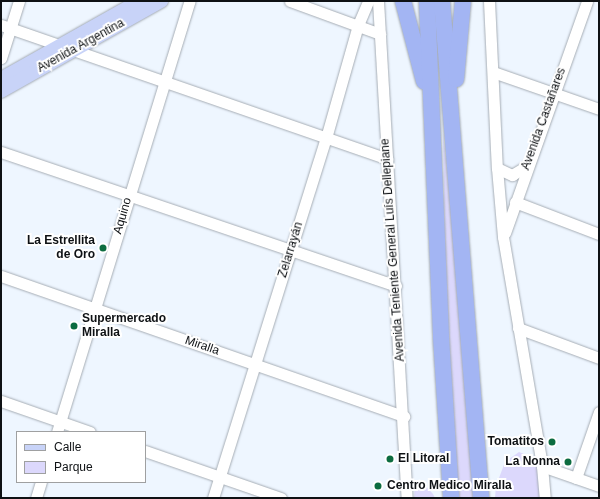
<!DOCTYPE html>
<meta charset="utf-8">
<style>
body{margin:0}
#map{position:relative;width:600px;height:499px;overflow:hidden;background:#eef6ff;font-family:Helvetica,sans-serif}
div>[style]{position:absolute}
[style*='--x']{left:calc(var(--x)*1px);top:calc(var(--y)*1px);width:calc(var(--w)*1px);rotate:calc(var(--a)*1deg)}
.green>*{inset:0;background:#dcd8fc}
.roads{filter:drop-shadow(0 0 1px #a6adb5) drop-shadow(0 0 1px #a6adb5)}
.minor>*{height:11px;margin:-5.5px;padding:0 5.5px;transform-origin:5.5px;border-radius:5.5px;background:#fff}
.major>*{height:14px;margin:-7px;padding:0 7px;transform-origin:7px;border-radius:7px;background:#c8d3f8}
.highway>*{height:16px;margin:-8px;padding:0 8px;transform-origin:8px;border-radius:8px;background:#a3b5f3}
.dots>*{width:11px;height:11px;translate:-50% -50%;box-sizing:border-box;border:2px solid #fff;border-radius:50%}
span{translate:-50% -50%;white-space:nowrap;text-align:center;line-height:1.15;-webkit-text-stroke:4px #fff;paint-order:stroke}
.street-label{font-size:12px;color:#0e1114}
.poi-label{font-size:12px;color:#0e1114;font-weight:700}
.right{translate:-100% -50%;text-align:right}
.left{translate:0 -50%;text-align:left}
.frame{position:absolute;inset:0;border:2px solid #0e1114;pointer-events:none}
.legend{position:absolute;left:16px;top:431px;width:130px;height:52px;box-sizing:border-box;background:#fff;border:1px solid #9fa0a1;margin:0;padding:5px 7px;list-style:none;font-size:12px;color:#0e1114}
.legend li{display:flex;align-items:center;gap:8px;height:20px}
.legend b{width:20px;border:1px solid #9fa0a1}
</style>
<div id="map">
<div class="green">
<div style="clip-path:polygon(443px 133px,456px 249px,476px 498px,458px 498px,445px 268px)"></div>
<div style="clip-path:polygon(519px 452px,534px 458px,538px 466px,541px 498px,495px 498px,496px 486px,505px 462px)"></div>
<div style="clip-path:polygon(423px 483px,433px 494px,435px 498px,414px 498px,415px 484px)"></div>
</div>
<div class="roads">
<div class="minor">
<div style="--x:290;--y:1;--w:96;--a:20.1"></div>
<div style="--x:378;--y:1;--w:498;--a:86.7"></div>
<div style="--x:489;--y:1;--w:167;--a:87.3"></div>
<div style="--x:497;--y:168;--w:69;--a:85"></div>
<div style="--x:503;--y:237;--w:232;--a:80.3"></div>
<div style="--x:542;--y:466;--w:32;--a:85"></div>
<div style="--x:1;--y:25;--w:409;--a:19.1"></div>
<div style="--x:1;--y:58;--w:60;--a:-72.5"></div>
<div style="--x:493;--y:72;--w:112;--a:19.2"></div>
<div style="--x:1;--y:152;--w:417;--a:18.7"></div>
<div style="--x:497;--y:168;--w:17;--a:25"></div>
<div style="--x:512;--y:175;--w:17;--a:-31"></div>
<div style="--x:515;--y:202;--w:90;--a:20.9"></div>
<div style="--x:505;--y:233;--w:246;--a:-70.5"></div>
<div style="--x:1;--y:276;--w:427;--a:19.2"></div>
<div style="--x:518;--y:328;--w:86;--a:20.3"></div>
<div style="--x:1;--y:401;--w:94;--a:19.2"></div>
<div style="--x:57;--y:432;--w:451;--a:-72.9"></div>
<div style="--x:145;--y:451;--w:144;--a:19.1"></div>
<div style="--x:542;--y:466;--w:60;--a:19.3"></div>
<div style="--x:576;--y:478;--w:70;--a:-70.8"></div>
<div style="--x:36;--y:498;--w:17;--a:-73"></div>
<div style="--x:213;--y:498;--w:377;--a:-72.6"></div>
<div style="--x:326;--y:138;--w:117;--a:-74.2"></div>
<div style="--x:358;--y:25;--w:26;--a:-67"></div>
</div>
<div class="major">
<div style="--x:1;--y:79;--w:159;--a:-29.3"></div>
<div style="--x:1;--y:91;--w:184;--a:-29.4"></div>
</div>
<div class="highway">
<div style="--x:403;--y:1;--w:83;--a:75.3"></div>
<div style="--x:427;--y:1;--w:336;--a:87.6"></div>
<div style="--x:441;--y:337;--w:161;--a:86.4"></div>
<div style="--x:442;--y:1;--w:499;--a:85.5"></div>
<div style="--x:456;--y:79;--w:78;--a:-84.9"></div>
</div>
</div>
<div class="dots">
<div style="left:103px;top:248px;background:#0c6c40"></div>
<div style="left:74px;top:326px;background:#0c6c40"></div>
<div style="left:552px;top:442px;background:#0c6c40"></div>
<div style="left:390px;top:459px;background:#0c6c40"></div>
<div style="left:568px;top:462px;background:#0c6c40"></div>
<div style="left:378px;top:486px;background:#0c6c40"></div>
</div>
<div class="street-label">
<span style="left:81px;top:46px;rotate:-29deg">Avenida Argentina</span>
<span style="left:544px;top:119px;rotate:-70deg">Avenida Castañares</span>
<span style="left:123px;top:216px;rotate:-74deg">Aquino</span>
<span style="left:291px;top:250px;rotate:-73deg">Zelarrayán</span>
<span style="left:393px;top:250px;rotate:-94deg">Avenida Teniente General Luís Dellepiane</span>
<span style="left:202px;top:346px;rotate:19deg">Miralla</span>
</div>
<div class="poi-label">
<span class="right" style="left:95px;top:248px">La Estrellita<br>de Oro</span>
<span class="left" style="left:82px;top:326px">Supermercado<br>Miralla</span>
<span class="right" style="left:544px;top:442px">Tomatitos</span>
<span class="left" style="left:398px;top:459px">El Litoral</span>
<span class="right" style="left:560px;top:462px">La Nonna</span>
<span class="left" style="left:387px;top:486px">Centro Medico Miralla</span>
</div>
<div class="frame"></div>
<ul class="legend">
<li><b style="height:5px;background:#c8d3f8"></b>Calle</li>
<li><b style="height:11px;background:#dcd8fc"></b>Parque</li>
</ul>
</div>
